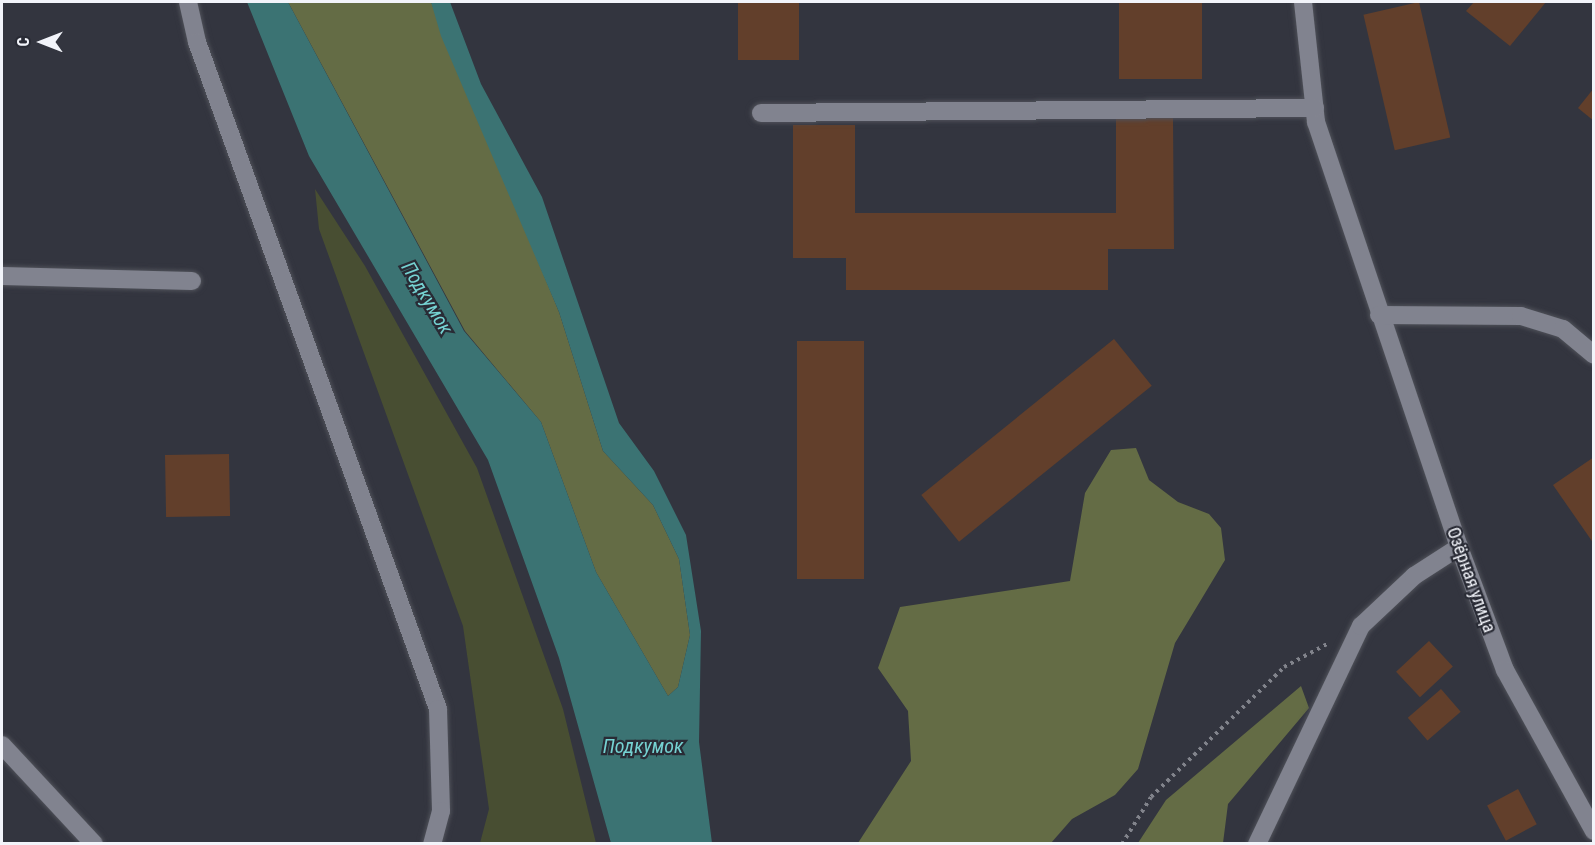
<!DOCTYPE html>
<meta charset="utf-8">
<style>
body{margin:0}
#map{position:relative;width:1595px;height:845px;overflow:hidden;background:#33353f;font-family:"Roboto Condensed",sans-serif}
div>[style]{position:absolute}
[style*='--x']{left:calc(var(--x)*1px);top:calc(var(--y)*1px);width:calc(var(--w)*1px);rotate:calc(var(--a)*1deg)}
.green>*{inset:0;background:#484e32}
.forest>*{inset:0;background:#646c45}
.water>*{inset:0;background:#3b7373}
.building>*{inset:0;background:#623f2b;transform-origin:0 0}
.path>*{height:4px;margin-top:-2px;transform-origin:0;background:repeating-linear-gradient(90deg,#82848c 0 3px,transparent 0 7.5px)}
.roads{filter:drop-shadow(0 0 2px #4f5159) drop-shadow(0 0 2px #4f5159)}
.minor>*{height:18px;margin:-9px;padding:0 9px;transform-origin:9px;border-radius:9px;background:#81838f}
span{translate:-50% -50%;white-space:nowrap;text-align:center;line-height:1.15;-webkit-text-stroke:4.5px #292b35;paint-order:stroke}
.street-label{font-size:18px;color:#f2f4fa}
.water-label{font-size:20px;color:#75d2d2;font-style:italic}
.frame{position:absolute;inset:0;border:3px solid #f2f4fa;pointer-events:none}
.north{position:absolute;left:12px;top:12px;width:60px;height:60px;-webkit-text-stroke:4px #292b35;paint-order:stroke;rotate:270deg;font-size:16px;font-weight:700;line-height:24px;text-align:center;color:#f2f4fa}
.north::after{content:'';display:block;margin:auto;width:21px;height:27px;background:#f2f4fa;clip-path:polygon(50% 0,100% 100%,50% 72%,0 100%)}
</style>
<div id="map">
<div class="green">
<div style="clip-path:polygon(315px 189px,365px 266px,477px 468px,563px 709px,596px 843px,480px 843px,489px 809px,463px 626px,319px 229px)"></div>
</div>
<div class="forest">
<div style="clip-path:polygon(288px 2px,431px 2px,559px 312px,603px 451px,653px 505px,679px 559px,690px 635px,678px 687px,668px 696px,596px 572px,541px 422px,465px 331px)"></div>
<div style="clip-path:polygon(1136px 448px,1149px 480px,1178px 502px,1209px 514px,1221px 528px,1225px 560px,1175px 643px,1138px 769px,1115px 795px,1072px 819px,1051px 843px,858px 843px,911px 761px,908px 711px,878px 668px,900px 607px,1070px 581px,1085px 493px,1111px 450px)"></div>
<div style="clip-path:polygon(1301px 686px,1309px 708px,1228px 804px,1223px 843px,1138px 843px,1166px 800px)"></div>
</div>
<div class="water">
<div style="clip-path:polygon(247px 2px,288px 2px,464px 331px,541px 422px,596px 572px,668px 696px,678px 687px,690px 635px,679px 559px,653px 505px,603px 451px,559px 312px,441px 36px,431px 2px,450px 2px,481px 84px,542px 197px,619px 423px,654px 471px,686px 535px,701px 631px,699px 742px,712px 843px,611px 843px,559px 658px,488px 460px,309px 156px)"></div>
</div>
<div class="building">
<div style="left:738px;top:2px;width:61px;height:58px"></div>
<div style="left:1119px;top:2px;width:83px;height:77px"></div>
<div style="left:1419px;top:2px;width:139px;height:57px;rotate:77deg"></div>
<div style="clip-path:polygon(1474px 2px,1546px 2px,1510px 46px,1466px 11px)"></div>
<div style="clip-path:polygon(1594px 88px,1594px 121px,1578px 108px)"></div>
<div style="clip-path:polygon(1116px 118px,1173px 118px,1174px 249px,1108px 249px,1108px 290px,846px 290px,846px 258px,793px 258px,793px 125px,855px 125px,855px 213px,1116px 213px)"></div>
<div style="left:1114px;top:339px;width:60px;height:248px;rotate:51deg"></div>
<div style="left:864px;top:341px;width:238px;height:67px;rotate:90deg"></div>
<div style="left:229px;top:454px;width:62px;height:64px;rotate:89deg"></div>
<div style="clip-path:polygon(1594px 457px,1594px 544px,1553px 485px)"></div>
<div style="left:1429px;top:641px;width:35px;height:45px;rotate:47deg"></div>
<div style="left:1441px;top:689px;width:30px;height:44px;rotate:49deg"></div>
<div style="left:1518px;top:789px;width:40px;height:35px;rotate:62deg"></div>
</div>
<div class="path">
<div style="--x:1122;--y:844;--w:55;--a:-58.3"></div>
<div style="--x:1151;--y:797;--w:186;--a:-44.3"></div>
<div style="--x:1284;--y:667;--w:51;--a:-28.1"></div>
</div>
<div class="roads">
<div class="minor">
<div style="--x:188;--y:2;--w:41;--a:77.3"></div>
<div style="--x:197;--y:42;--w:709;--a:70.13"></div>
<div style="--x:438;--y:709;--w:102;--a:88.3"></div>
<div style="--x:441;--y:811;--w:34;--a:105"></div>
<div style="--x:1303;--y:2;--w:121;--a:83.8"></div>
<div style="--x:1316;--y:122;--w:448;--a:71.4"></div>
<div style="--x:1459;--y:547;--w:131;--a:69.5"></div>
<div style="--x:1505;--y:670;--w:184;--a:61.1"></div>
<div style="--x:761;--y:113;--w:554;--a:-0.52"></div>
<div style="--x:2;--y:276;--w:190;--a:1.5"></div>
<div style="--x:1379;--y:315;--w:142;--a:0.4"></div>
<div style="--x:1521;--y:316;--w:44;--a:17.2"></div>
<div style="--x:1563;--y:329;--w:40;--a:40"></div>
<div style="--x:2;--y:745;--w:135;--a:47.1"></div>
<div style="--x:1257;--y:844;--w:242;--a:-64.5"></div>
<div style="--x:1361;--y:626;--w:73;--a:-43.3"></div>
<div style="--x:1414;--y:576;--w:54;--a:-32.8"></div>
</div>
</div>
<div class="street-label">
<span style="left:1471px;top:580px;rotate:70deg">Озёрная улица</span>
</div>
<div class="water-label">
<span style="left:427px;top:298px;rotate:59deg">Подкумок</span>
<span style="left:643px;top:746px">Подкумок</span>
</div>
<div class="frame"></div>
<div class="north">С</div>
</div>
